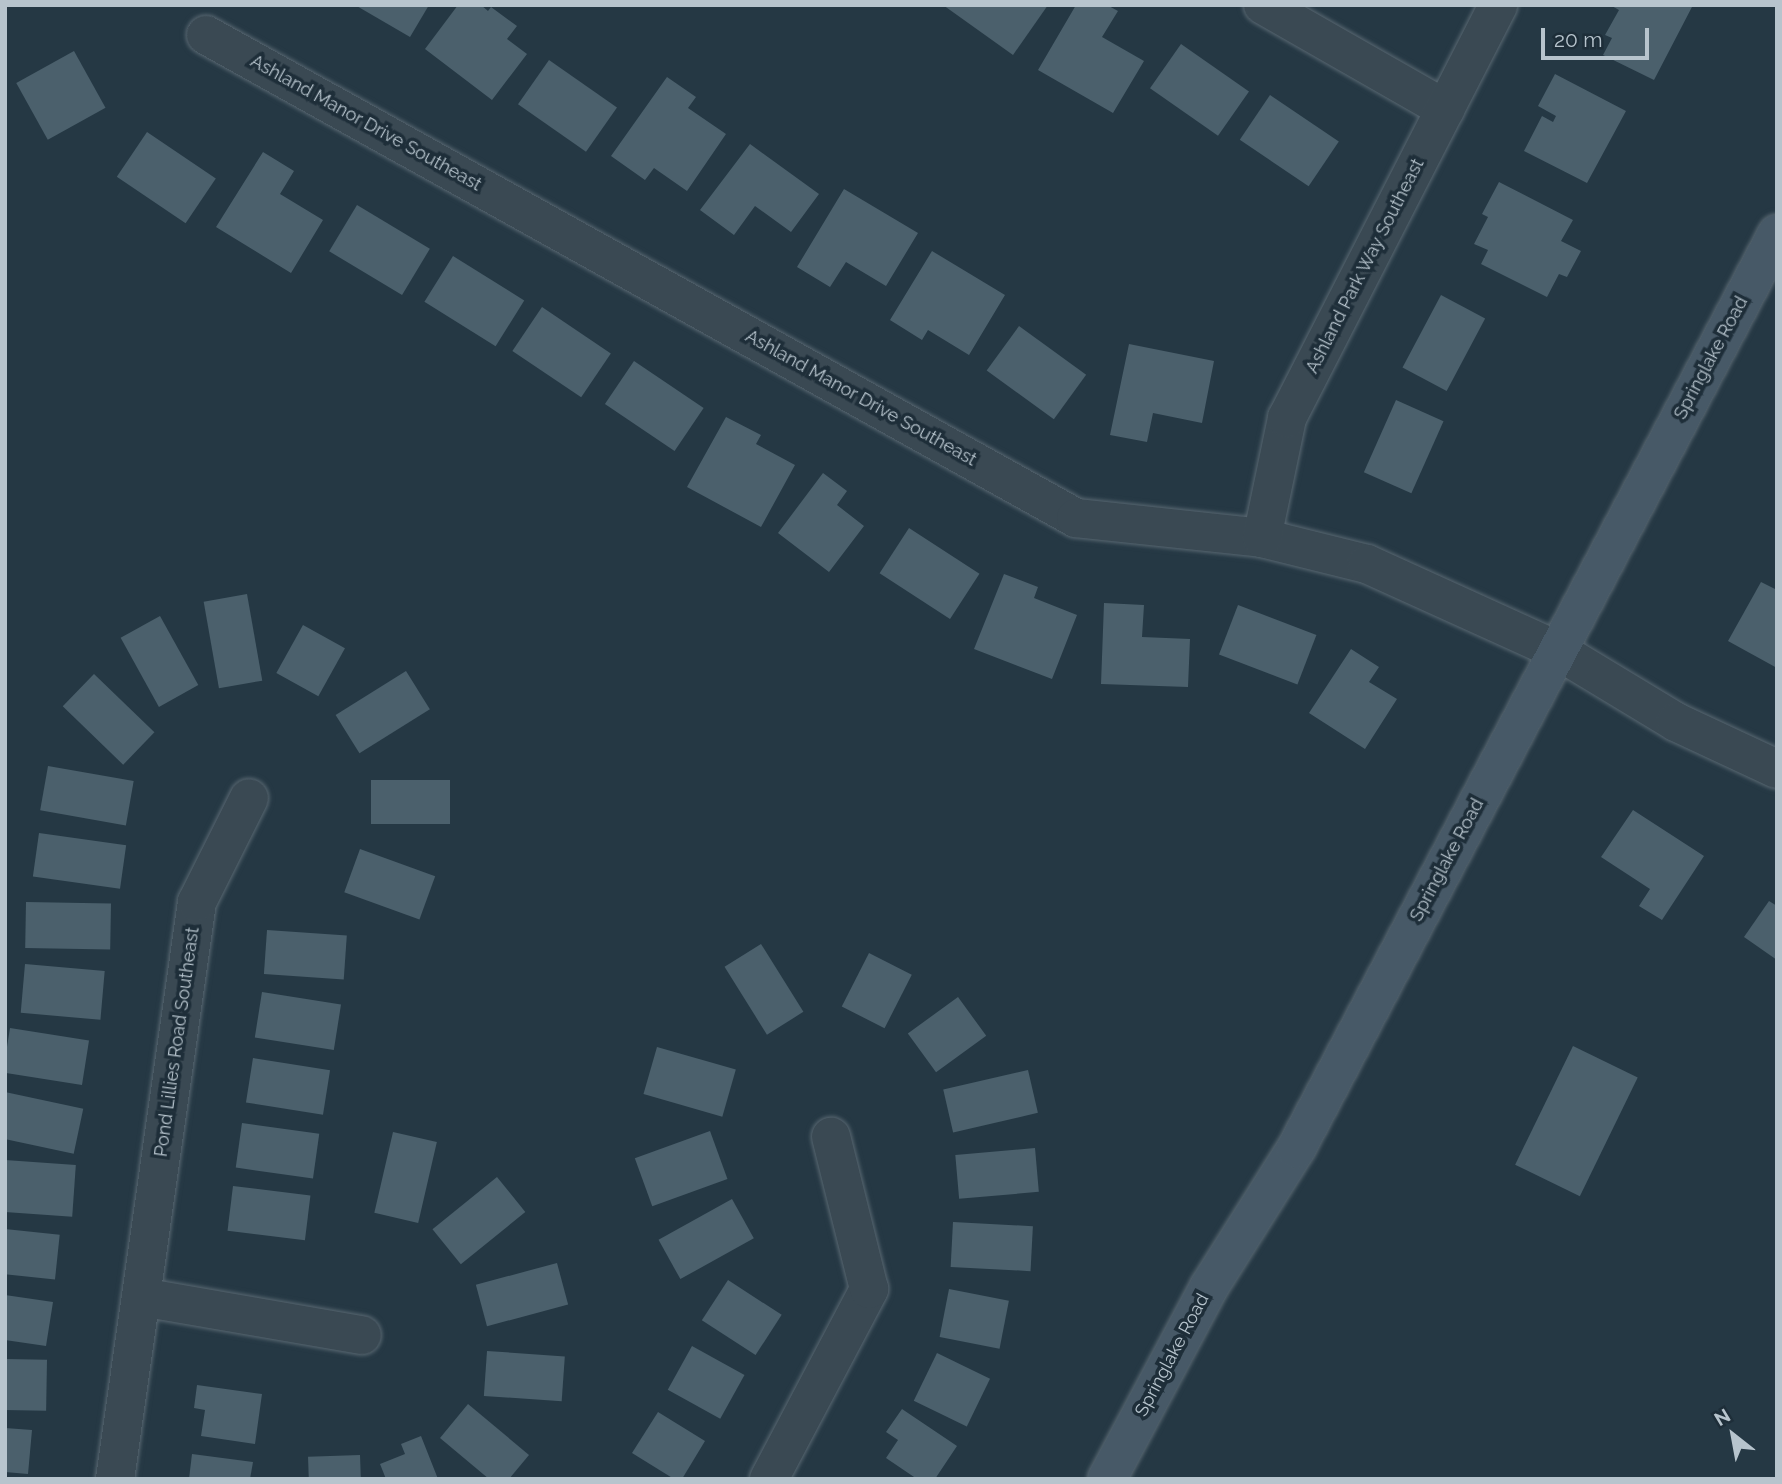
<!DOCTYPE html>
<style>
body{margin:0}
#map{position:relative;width:1782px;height:1484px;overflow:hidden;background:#253844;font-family:Raleway,sans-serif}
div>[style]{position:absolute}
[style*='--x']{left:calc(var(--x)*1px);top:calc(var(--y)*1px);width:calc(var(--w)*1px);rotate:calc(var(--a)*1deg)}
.building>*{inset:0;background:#4b606c;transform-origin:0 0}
.roads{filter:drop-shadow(0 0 2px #586771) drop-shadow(0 0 2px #586771)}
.street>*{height:38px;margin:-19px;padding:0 19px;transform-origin:19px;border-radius:19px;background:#3a4953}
.secondary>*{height:38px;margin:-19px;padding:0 19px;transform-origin:19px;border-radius:19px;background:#475967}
span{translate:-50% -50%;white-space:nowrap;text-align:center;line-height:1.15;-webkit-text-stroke:7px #1e2e39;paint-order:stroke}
.street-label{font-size:18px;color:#b7c4cd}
.frame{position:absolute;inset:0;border:7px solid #b7c4cd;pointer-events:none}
.north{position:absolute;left:1698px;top:1400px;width:70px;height:70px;-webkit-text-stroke:5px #1e2e39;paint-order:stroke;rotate:329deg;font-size:19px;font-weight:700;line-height:28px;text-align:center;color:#b7c4cd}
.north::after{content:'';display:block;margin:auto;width:24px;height:32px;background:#b7c4cd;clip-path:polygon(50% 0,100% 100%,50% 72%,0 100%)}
.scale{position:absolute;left:1541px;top:28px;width:108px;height:32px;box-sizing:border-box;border:4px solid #b7c4cd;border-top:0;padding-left:9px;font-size:21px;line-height:24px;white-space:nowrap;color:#b7c4cd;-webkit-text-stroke:5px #1e2e39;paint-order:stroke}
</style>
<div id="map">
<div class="building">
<div style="clip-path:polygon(355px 5px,429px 5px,410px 37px)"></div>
<div style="clip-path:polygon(458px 5px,481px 5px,488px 11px,491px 7px,517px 26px,507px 39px,527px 54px,492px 100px,425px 49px)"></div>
<div style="clip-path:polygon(943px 5px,1048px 5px,1013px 55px)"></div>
<div style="clip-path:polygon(1076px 5px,1107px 5px,1118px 11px,1102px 37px,1144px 61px,1113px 113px,1038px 70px)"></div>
<div style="clip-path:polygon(1610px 5px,1693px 5px,1654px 80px,1603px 55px,1612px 38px,1605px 35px,1619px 10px)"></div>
<div style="left:1181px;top:44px;width:83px;height:54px;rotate:35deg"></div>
<div style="left:74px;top:51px;width:65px;height:66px;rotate:61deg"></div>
<div style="left:549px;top:60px;width:83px;height:54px;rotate:35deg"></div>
<div style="clip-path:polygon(1555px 74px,1626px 111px,1587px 183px,1524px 151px,1542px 116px,1553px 122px,1556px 116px,1538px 106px)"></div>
<div style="clip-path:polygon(667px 77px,696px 97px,688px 108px,726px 134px,687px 191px,654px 168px,645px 180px,611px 156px)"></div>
<div style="left:1270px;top:95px;width:83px;height:54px;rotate:34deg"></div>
<div style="left:147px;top:132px;width:83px;height:54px;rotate:34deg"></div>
<div style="clip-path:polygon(750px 144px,819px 194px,791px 232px,755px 206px,734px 235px,700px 210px)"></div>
<div style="clip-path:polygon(263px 152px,294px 171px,280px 194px,323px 220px,291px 273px,216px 227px)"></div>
<div style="clip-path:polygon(1499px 182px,1573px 220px,1561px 241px,1581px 251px,1567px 277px,1559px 274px,1547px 297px,1481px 264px,1488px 250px,1474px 244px,1488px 217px,1482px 214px)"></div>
<div style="clip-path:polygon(844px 189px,918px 233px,886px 286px,846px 262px,830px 287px,797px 267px)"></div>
<div style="left:357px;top:205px;width:85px;height:54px;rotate:31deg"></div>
<div style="clip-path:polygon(932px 251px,1005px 295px,969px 355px,928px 330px,922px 340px,890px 320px)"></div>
<div style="left:453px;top:256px;width:84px;height:54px;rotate:32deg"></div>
<div style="left:1441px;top:295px;width:50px;height:82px;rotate:28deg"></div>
<div style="left:542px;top:307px;width:83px;height:53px;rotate:34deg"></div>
<div style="left:1019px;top:326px;width:83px;height:55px;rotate:36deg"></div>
<div style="clip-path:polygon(1129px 344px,1214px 361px,1202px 423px,1153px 413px,1147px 442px,1110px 435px)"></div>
<div style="left:634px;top:361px;width:84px;height:52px;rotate:34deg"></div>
<div style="left:1396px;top:400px;width:52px;height:79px;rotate:24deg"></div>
<div style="clip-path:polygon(726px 417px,761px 435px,756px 444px,795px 465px,761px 527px,687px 487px)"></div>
<div style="clip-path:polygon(823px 473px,847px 491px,837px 505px,864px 526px,829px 572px,778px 533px)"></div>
<div style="left:909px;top:528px;width:84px;height:54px;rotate:33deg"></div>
<div style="clip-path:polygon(1004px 574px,1038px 587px,1034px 598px,1077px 615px,1052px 679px,974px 649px)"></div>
<div style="clip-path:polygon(1761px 582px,1777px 590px,1777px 668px,1728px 641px)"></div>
<div style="left:247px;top:594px;width:88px;height:44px;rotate:80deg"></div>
<div style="clip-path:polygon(1104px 603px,1144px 605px,1142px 637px,1190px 639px,1188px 687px,1101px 684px)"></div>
<div style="left:1238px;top:605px;width:84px;height:53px;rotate:21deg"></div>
<div style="left:160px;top:616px;width:79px;height:45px;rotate:61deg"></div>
<div style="left:303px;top:625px;width:48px;height:55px;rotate:29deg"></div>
<div style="clip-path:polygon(1351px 649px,1379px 667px,1369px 682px,1397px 699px,1365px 749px,1309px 713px)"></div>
<div style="left:406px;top:671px;width:45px;height:83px;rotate:58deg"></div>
<div style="left:94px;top:674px;width:84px;height:45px;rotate:44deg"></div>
<div style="left:48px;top:766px;width:87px;height:45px;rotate:10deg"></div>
<div style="left:371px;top:780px;width:79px;height:44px"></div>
<div style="clip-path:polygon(1633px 810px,1704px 856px,1662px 920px,1639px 906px,1650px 889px,1601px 857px)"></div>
<div style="left:39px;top:833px;width:88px;height:44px;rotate:8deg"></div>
<div style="left:360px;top:849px;width:80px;height:46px;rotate:20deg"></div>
<div style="clip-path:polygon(1769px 901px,1777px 906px,1777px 960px,1744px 937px)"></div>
<div style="left:26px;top:902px;width:85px;height:46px;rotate:1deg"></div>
<div style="left:267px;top:930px;width:80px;height:44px;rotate:4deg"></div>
<div style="left:761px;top:944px;width:80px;height:43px;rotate:58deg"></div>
<div style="left:869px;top:953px;width:48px;height:60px;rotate:27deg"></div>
<div style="left:25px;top:964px;width:80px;height:49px;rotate:5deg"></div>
<div style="left:262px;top:992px;width:80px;height:46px;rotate:9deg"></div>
<div style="left:958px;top:997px;width:48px;height:62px;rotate:54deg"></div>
<div style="left:10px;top:1028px;width:80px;height:45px;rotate:9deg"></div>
<div style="left:1573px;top:1046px;width:72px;height:132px;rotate:26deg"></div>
<div style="left:657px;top:1047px;width:82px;height:49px;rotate:16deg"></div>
<div style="left:253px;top:1058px;width:78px;height:45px;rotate:9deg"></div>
<div style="left:1028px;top:1070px;width:44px;height:87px;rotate:77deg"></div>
<div style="left:5px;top:1092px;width:80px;height:46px;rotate:12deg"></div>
<div style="left:242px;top:1123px;width:78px;height:45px;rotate:8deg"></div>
<div style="left:710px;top:1131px;width:51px;height:80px;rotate:70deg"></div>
<div style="left:393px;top:1132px;width:45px;height:83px;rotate:13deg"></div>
<div style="left:1035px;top:1148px;width:44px;height:80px;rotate:85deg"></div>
<div style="left:5px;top:1160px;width:71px;height:52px;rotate:4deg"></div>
<div style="left:497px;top:1177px;width:45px;height:83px;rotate:51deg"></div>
<div style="left:233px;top:1186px;width:78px;height:45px;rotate:7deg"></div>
<div style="left:732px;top:1199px;width:45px;height:84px;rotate:61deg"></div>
<div style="left:953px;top:1222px;width:80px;height:45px;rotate:3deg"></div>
<div style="left:5px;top:1229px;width:55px;height:45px;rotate:6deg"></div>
<div style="left:557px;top:1263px;width:43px;height:84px;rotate:75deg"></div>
<div style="left:728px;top:1280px;width:64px;height:48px;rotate:33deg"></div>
<div style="left:949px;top:1289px;width:61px;height:49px;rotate:11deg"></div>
<div style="clip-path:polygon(5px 1295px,53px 1302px,46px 1346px,5px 1340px)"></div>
<div style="left:692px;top:1346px;width:60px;height:50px;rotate:29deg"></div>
<div style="left:487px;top:1351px;width:78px;height:45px;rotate:4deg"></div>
<div style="left:937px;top:1353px;width:59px;height:53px;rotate:26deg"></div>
<div style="left:5px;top:1359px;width:42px;height:51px;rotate:1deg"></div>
<div style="clip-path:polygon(197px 1385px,262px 1394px,255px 1444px,201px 1436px,205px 1410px,194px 1408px)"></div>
<div style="clip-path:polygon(468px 1404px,529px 1455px,509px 1479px,489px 1479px,440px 1438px)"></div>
<div style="clip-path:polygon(902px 1409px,957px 1446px,935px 1479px,917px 1479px,886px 1458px,898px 1440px,886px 1432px)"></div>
<div style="clip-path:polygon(658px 1412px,705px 1441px,682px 1479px,674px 1479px,632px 1453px)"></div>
<div style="clip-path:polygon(5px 1428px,32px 1430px,28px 1474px,5px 1472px)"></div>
<div style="clip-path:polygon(421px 1436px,438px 1479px,386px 1479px,380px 1464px,405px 1454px,401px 1444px)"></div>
<div style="clip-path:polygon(192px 1454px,253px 1462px,250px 1479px,189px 1479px)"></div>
<div style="left:360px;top:1455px;width:24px;height:52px;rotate:88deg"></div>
</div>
<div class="roads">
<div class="street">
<div style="--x:1263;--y:5;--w:210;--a:29.7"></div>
<div style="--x:206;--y:35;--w:995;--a:29.04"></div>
<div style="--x:1076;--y:518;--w:187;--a:6.1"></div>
<div style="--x:1262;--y:538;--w:108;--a:13.9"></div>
<div style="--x:1367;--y:564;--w:209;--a:24.4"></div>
<div style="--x:1557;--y:650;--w:139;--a:31.2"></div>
<div style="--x:1676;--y:722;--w:111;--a:25"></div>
<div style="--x:1262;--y:538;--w:123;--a:-78.2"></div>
<div style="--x:1287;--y:418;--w:464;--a:-62.9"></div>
<div style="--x:141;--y:1297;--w:224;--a:9.8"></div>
<div style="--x:115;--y:1479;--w:583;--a:-81.91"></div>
<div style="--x:197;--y:902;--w:116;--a:-63.4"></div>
<div style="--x:769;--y:1479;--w:215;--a:-62.2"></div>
<div style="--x:869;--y:1289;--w:157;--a:-104"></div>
</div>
<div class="secondary">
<div style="--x:1107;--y:1479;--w:217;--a:-62"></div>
<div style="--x:1209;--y:1287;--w:163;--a:-57.8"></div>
<div style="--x:1296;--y:1149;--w:1034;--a:-62.27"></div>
</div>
</div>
<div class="street-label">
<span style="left:366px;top:123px;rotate:29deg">Ashland Manor Drive Southeast</span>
<span style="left:1365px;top:266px;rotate:-63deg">Ashland Park Way Southeast</span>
<span style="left:1711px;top:358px;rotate:-62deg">Springlake Road</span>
<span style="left:861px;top:398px;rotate:29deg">Ashland Manor Drive Southeast</span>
<span style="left:1447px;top:860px;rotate:-62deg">Springlake Road</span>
<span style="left:177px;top:1042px;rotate:-82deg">Pond Lillies Road Southeast</span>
<span style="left:1172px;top:1355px;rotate:-62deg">Springlake Road</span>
</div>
<div class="frame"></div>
<div class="north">N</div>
<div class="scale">20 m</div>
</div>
